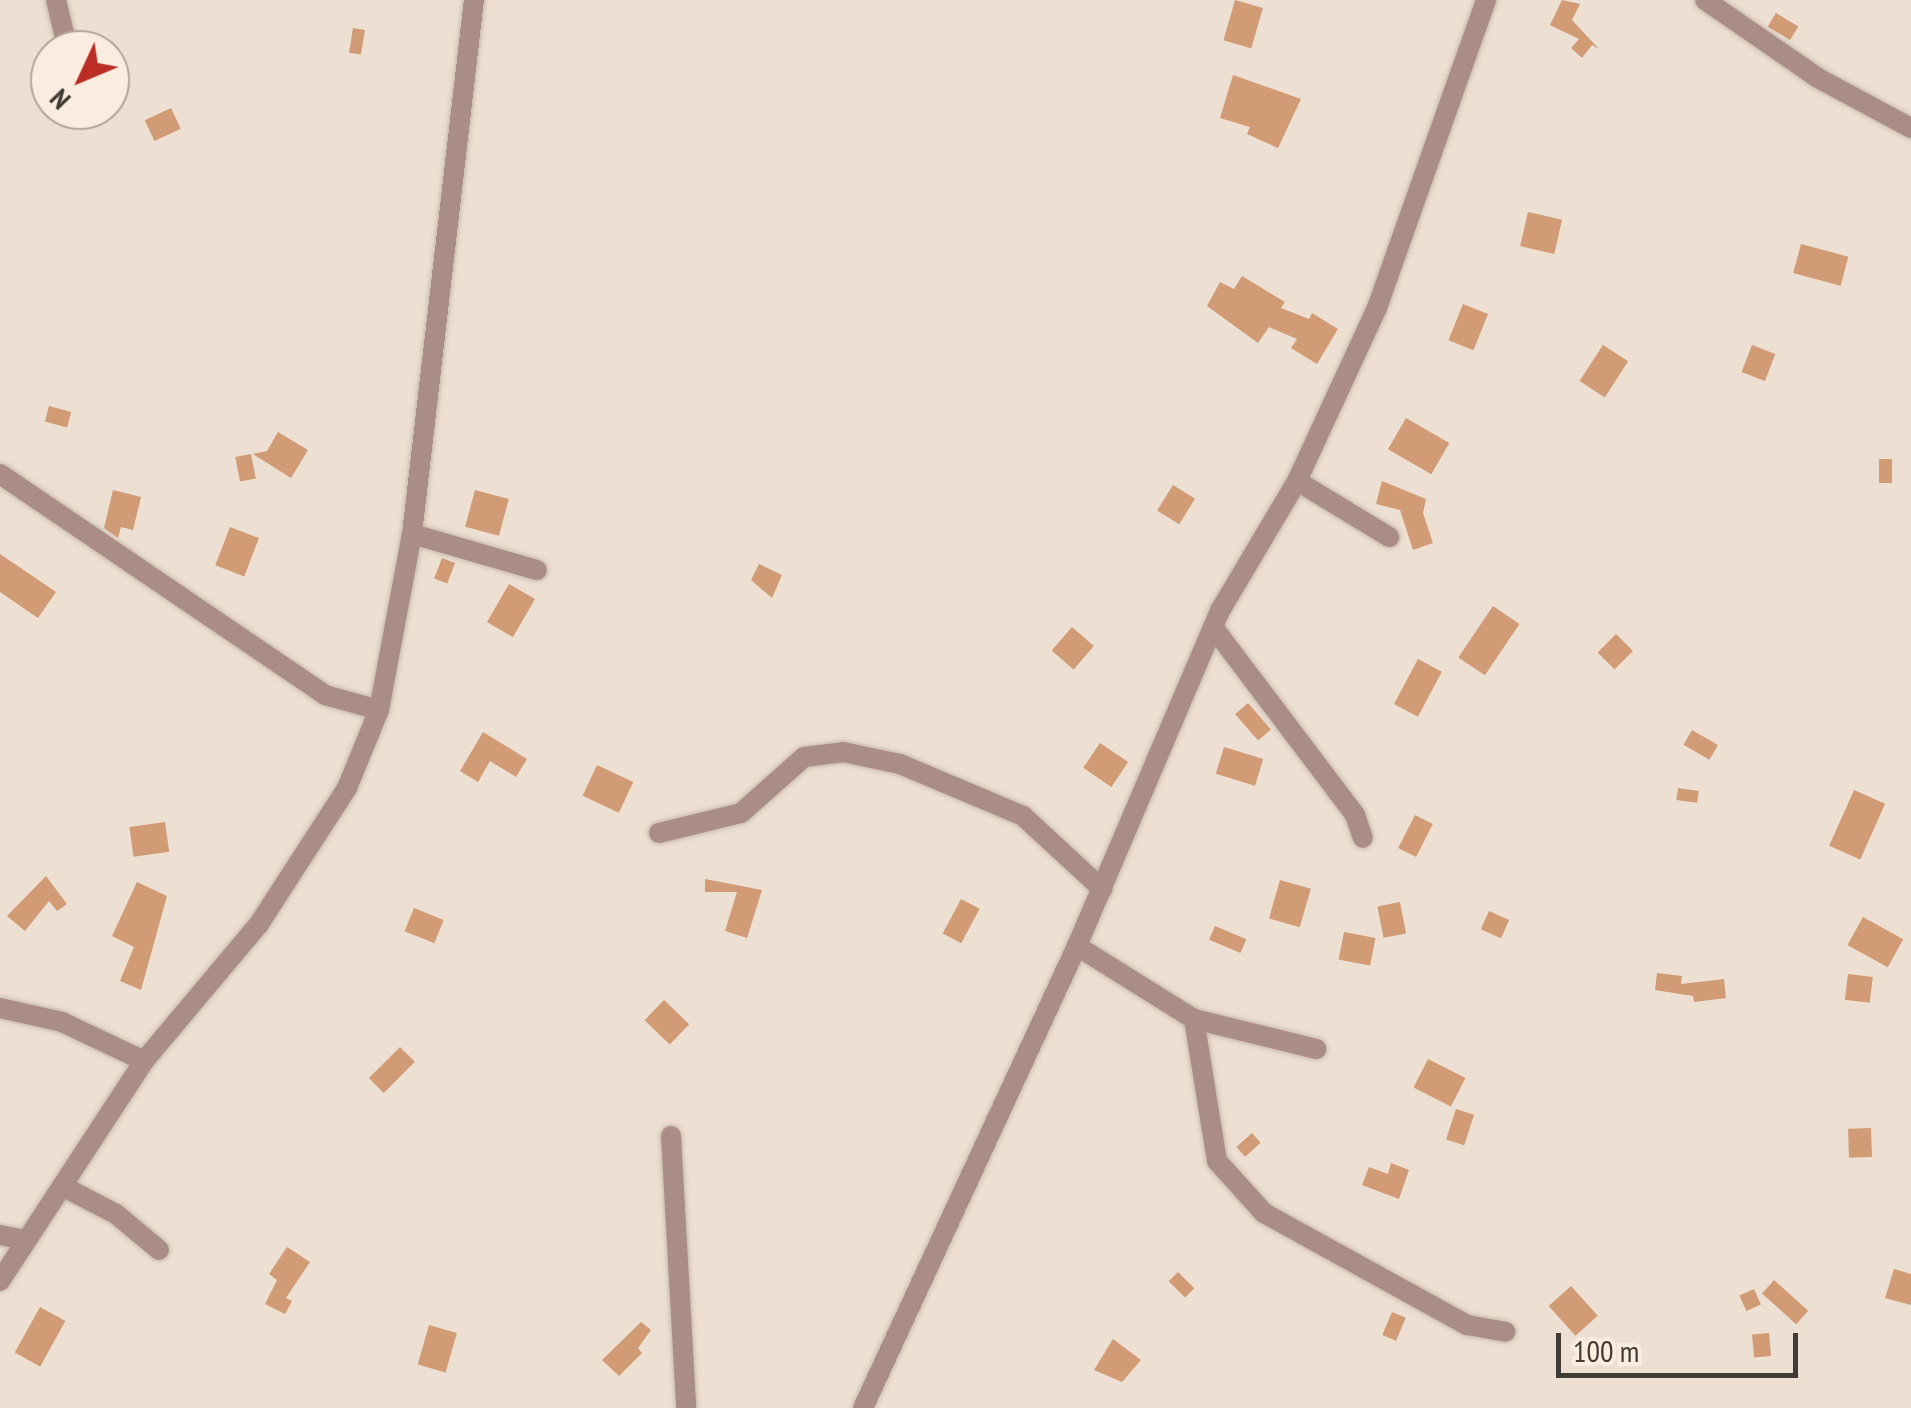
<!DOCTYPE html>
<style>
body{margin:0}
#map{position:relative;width:1911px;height:1408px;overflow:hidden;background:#eddfd1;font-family:"PT Sans Narrow",sans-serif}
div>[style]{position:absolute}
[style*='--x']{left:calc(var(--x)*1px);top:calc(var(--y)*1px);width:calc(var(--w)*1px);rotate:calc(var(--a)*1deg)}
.building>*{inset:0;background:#d09b75;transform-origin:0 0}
.roads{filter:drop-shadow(0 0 2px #c7bbaf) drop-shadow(0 0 2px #c7bbaf)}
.minor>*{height:20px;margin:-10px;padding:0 10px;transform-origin:10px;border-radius:10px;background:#ab8d88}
span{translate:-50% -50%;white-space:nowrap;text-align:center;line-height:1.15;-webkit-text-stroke:8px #faecde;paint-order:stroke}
.north{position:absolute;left:30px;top:30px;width:100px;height:100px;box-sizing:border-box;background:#faecde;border:2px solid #b0a59a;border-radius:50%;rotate:226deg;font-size:28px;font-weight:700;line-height:40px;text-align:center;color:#403b35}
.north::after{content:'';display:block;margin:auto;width:35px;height:45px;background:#bb2d25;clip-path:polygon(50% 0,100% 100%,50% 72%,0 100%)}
.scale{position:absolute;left:1556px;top:1333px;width:242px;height:45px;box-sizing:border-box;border:5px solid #403b35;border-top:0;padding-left:12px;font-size:30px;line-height:35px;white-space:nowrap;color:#403b35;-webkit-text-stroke:8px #faecde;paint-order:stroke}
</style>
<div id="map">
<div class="building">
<div style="left:1235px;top:0;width:29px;height:42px;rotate:16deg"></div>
<div style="clip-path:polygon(1562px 0,1580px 4px,1572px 20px,1599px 49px,1592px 45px,1582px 58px,1571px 48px,1579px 39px,1550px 25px)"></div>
<div style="left:1776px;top:13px;width:26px;height:16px;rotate:31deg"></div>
<div style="left:353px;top:28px;width:12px;height:25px;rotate:9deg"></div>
<div style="clip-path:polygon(1233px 75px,1301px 99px,1278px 148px,1247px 134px,1250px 127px,1220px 118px)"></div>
<div style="left:171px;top:108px;width:23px;height:29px;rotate:65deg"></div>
<div style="left:1528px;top:212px;width:35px;height:35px;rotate:13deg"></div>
<div style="left:1801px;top:244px;width:49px;height:30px;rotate:15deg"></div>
<div style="clip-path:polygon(1242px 276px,1285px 302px,1281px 308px,1309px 319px,1312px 313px,1338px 329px,1317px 364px,1291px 348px,1297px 339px,1269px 327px,1258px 343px,1207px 306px,1220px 282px,1234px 289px)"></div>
<div style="left:1463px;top:304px;width:27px;height:39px;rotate:22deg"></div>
<div style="left:1603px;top:345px;width:30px;height:43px;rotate:33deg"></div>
<div style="left:1752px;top:345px;width:25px;height:29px;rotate:21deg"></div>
<div style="left:49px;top:406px;width:23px;height:16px;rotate:15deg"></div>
<div style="left:1406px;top:418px;width:50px;height:36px;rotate:30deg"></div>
<div style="clip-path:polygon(278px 432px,308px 450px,291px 478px,253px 454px,267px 451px)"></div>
<div style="left:251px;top:454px;width:25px;height:16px;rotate:79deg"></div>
<div style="left:1879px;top:459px;width:13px;height:24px"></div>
<div style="clip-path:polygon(1382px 481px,1426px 499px,1423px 513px,1433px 543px,1413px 550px,1400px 510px,1376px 504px)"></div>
<div style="left:1173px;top:485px;width:26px;height:30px;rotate:32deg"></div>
<div style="clip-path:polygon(113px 490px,141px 497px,133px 530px,121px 527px,118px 538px,104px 528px)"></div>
<div style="left:475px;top:490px;width:35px;height:38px;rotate:15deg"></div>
<div style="left:230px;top:527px;width:31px;height:41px;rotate:21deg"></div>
<div style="clip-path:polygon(0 554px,56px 592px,38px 618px,0 592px)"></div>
<div style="left:442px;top:558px;width:14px;height:22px;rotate:21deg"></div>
<div style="clip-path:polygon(759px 564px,782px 575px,772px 598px,751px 580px)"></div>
<div style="left:509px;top:584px;width:30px;height:44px;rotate:30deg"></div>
<div style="left:1493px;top:606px;width:32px;height:62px;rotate:34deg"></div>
<div style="left:1072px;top:627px;width:29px;height:31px;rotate:41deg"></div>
<div style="left:1616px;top:634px;width:24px;height:26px;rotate:45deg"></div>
<div style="left:1418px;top:659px;width:27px;height:51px;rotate:28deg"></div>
<div style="left:1248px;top:703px;width:35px;height:17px;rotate:49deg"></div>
<div style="left:1692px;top:730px;width:30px;height:17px;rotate:30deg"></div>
<div style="clip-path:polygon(483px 732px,527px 759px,516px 777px,490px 761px,478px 782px,460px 771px)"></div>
<div style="left:1100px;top:743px;width:34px;height:30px;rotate:34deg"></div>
<div style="left:1224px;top:747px;width:41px;height:28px;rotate:17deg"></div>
<div style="left:597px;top:765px;width:40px;height:34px;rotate:25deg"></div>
<div style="left:1678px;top:788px;width:21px;height:12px;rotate:8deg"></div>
<div style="left:1854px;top:790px;width:34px;height:61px;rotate:24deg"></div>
<div style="left:1415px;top:815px;width:20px;height:37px;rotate:27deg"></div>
<div style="left:165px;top:822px;width:30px;height:36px;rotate:82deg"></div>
<div style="clip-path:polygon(46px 876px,67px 904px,57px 911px,49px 901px,25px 931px,7px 916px)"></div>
<div style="clip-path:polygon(705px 879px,762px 890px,747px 938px,725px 931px,737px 892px,705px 892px)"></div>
<div style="left:1280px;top:880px;width:32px;height:40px;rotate:16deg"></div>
<div style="clip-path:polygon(137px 882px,167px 896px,141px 990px,120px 981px,134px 947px,112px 936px)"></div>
<div style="left:961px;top:899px;width:21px;height:39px;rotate:28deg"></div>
<div style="left:1400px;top:902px;width:32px;height:23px;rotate:79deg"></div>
<div style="left:414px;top:908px;width:32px;height:25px;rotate:22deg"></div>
<div style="left:1489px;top:911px;width:22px;height:20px;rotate:24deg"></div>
<div style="left:1863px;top:917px;width:46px;height:32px;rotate:29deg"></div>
<div style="left:1215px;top:926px;width:34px;height:15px;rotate:23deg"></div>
<div style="left:1344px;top:932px;width:32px;height:28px;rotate:11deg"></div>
<div style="clip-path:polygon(1657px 973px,1682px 976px,1681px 984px,1724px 979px,1726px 998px,1694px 1002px,1693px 996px,1655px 990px)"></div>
<div style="left:1848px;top:974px;width:25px;height:26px;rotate:7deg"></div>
<div style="left:664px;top:1000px;width:35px;height:28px;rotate:44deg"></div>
<div style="left:400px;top:1047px;width:21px;height:44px;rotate:45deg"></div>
<div style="left:1428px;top:1059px;width:42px;height:32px;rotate:27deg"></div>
<div style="left:1456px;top:1109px;width:19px;height:32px;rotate:18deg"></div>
<div style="left:1871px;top:1128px;width:29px;height:23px;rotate:88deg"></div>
<div style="left:1252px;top:1133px;width:13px;height:21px;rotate:48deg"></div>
<div style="clip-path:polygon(1391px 1163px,1409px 1170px,1399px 1199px,1362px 1185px,1369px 1167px,1388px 1174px)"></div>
<div style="clip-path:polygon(287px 1247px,310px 1262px,286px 1298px,292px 1301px,285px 1314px,265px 1304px,277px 1280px,269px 1274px)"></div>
<div style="clip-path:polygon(1894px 1269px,1911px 1274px,1911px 1305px,1885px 1298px)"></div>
<div style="left:1178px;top:1272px;width:23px;height:13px;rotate:45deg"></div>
<div style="left:1774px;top:1280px;width:46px;height:18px;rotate:42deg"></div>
<div style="left:1571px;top:1286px;width:40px;height:30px;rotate:48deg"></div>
<div style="left:1754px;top:1289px;width:17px;height:16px;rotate:66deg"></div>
<div style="left:40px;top:1307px;width:29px;height:52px;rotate:29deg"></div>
<div style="left:1392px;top:1312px;width:15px;height:25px;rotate:23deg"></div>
<div style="clip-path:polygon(641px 1322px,651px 1330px,638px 1348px,642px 1353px,619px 1376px,602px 1360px)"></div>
<div style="left:429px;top:1325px;width:29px;height:41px;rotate:16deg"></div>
<div style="left:1769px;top:1333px;width:23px;height:17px;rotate:85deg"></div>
<div style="clip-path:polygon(1113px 1339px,1141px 1360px,1122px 1382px,1094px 1370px)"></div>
</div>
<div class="roads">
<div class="minor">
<div style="--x:56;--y:0;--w:51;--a:76.5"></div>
<div style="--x:1705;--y:0;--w:137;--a:34.6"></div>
<div style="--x:1818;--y:78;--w:106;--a:28.3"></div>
<div style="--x:0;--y:474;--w:393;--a:34.2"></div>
<div style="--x:325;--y:695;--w:56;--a:15.5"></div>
<div style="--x:1297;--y:481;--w:108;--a:31.3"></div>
<div style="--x:412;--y:534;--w:130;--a:16.1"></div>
<div style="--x:1213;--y:627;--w:236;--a:52.9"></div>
<div style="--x:1355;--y:815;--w:24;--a:71"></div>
<div style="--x:659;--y:833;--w:84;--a:-13.7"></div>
<div style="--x:741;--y:813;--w:84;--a:-41.6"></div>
<div style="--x:804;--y:757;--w:39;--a:-7"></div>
<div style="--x:843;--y:752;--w:58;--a:11.9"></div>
<div style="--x:900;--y:764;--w:134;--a:22.9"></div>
<div style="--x:1023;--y:816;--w:108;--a:42.7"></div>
<div style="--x:1077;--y:946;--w:138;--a:32"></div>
<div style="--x:1194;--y:1019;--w:126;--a:13.8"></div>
<div style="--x:0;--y:1008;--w:64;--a:12.7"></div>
<div style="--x:62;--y:1022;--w:91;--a:25.4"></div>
<div style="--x:1194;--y:1019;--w:144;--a:80.8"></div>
<div style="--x:1217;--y:1161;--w:70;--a:47.9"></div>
<div style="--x:1264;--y:1213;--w:232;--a:28.9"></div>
<div style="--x:1467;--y:1325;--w:39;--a:10"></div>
<div style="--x:671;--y:1136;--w:272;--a:86.8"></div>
<div style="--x:62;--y:1186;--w:61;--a:27.4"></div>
<div style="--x:116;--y:1214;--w:56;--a:39.9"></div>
<div style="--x:0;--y:1235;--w:26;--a:11"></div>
<div style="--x:0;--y:1281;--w:263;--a:-56.8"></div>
<div style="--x:144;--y:1061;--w:179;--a:-50"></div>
<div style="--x:259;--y:924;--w:162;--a:-57.1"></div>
<div style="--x:347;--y:788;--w:84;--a:-67.7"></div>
<div style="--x:379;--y:710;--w:179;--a:-79.4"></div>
<div style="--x:412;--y:534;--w:538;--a:-83.38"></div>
<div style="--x:863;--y:1408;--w:509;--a:-65.15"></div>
<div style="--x:1077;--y:946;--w:366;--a:-66.9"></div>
<div style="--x:1221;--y:609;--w:149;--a:-59.3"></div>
<div style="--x:1297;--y:481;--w:191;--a:-65.2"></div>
<div style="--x:1377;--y:308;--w:327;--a:-70.5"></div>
</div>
</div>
<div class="north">N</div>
<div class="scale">100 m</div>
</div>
